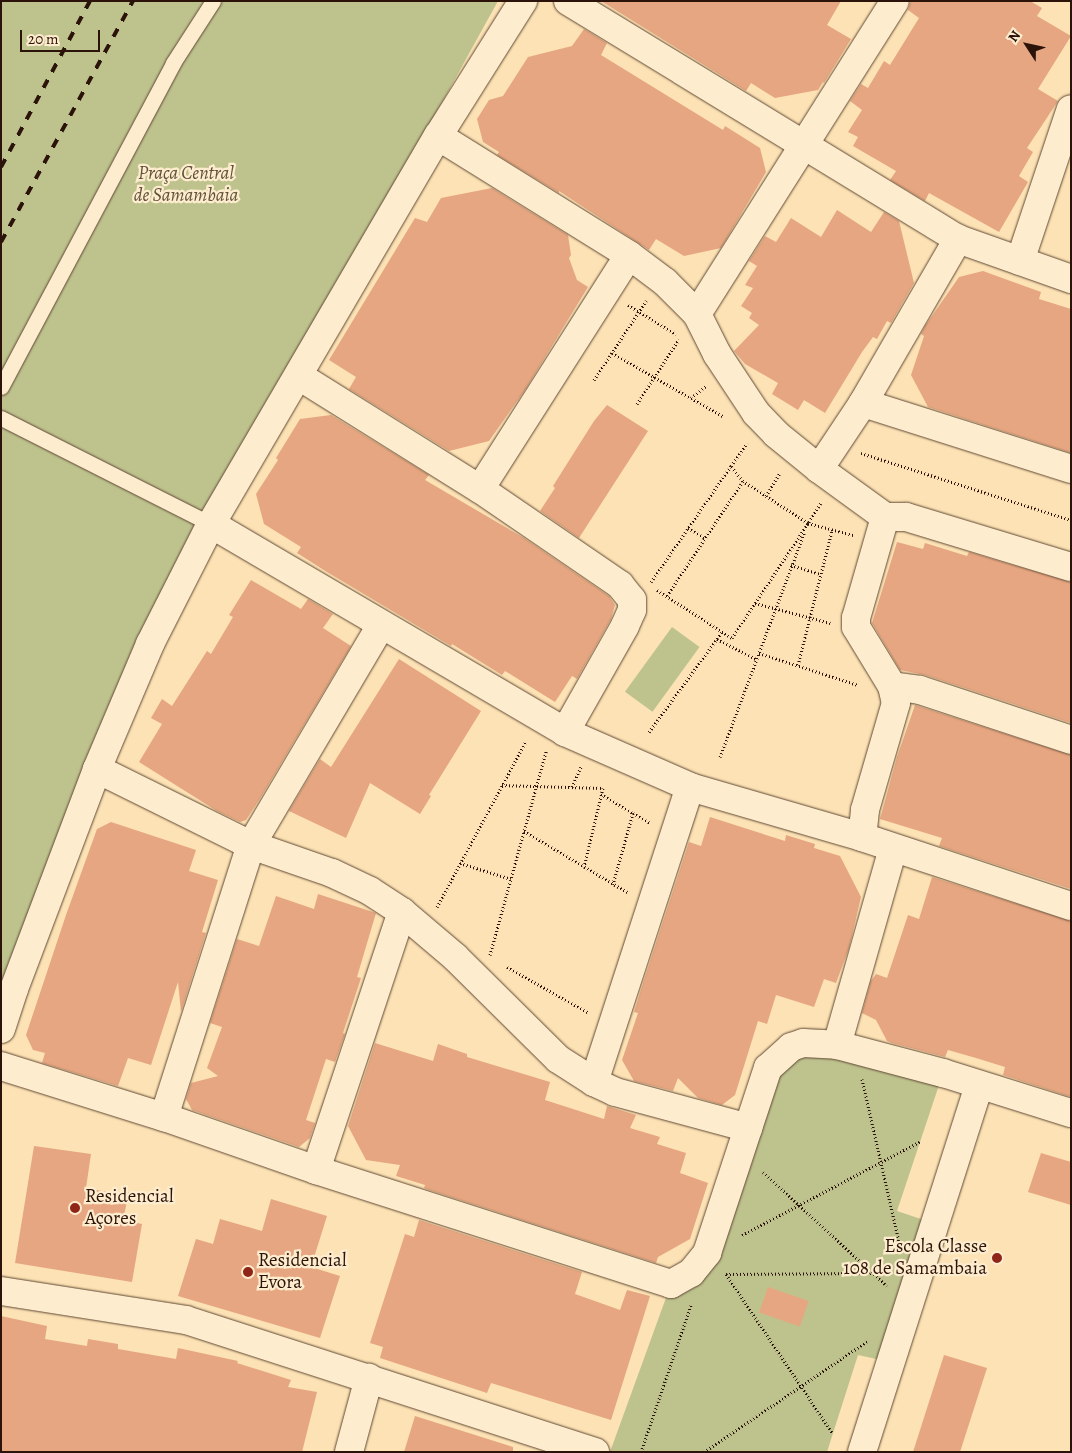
<!DOCTYPE html>
<meta charset="utf-8">
<style>
body{margin:0}
#map{position:relative;width:1072px;height:1453px;overflow:hidden;background:#fce2b4;font-family:Alegreya,serif}
div>[style]{position:absolute}
[style*='--x']{left:calc(var(--x)*1px);top:calc(var(--y)*1px);width:calc(var(--w)*1px);rotate:calc(var(--a)*1deg)}
.green>*{inset:0;background:#bec38e;transform-origin:0 0}
.building>*{inset:0;background:#e6a681;transform-origin:0 0}
.path>*{height:3px;margin-top:-1.5px;transform-origin:0;background:repeating-linear-gradient(90deg,#2c1309 0 1px,transparent 0 3.5px)}
.roads{filter:drop-shadow(0 0 1px #604734) drop-shadow(0 0 1px #604734)}
.service>*{height:15px;margin:-7.5px;padding:0 7.5px;transform-origin:7.5px;border-radius:7.5px;background:#fdecce}
.minor>*{height:28px;margin:-14px;padding:0 14px;transform-origin:14px;border-radius:14px;background:#fdecce}
.rail>*{height:4px;margin-top:-2px;transform-origin:0;background:repeating-linear-gradient(90deg,#2c1309 0 9px,transparent 0 18px)}
.dots>*{width:14px;height:14px;translate:-50% -50%;box-sizing:border-box;border:2px solid #fdecce;border-radius:50%}
span{translate:-50% -50%;white-space:nowrap;text-align:center;line-height:1.15;-webkit-text-stroke:4.5px #fdecce;paint-order:stroke}
.park-label{font-size:19px;color:#5f5138;font-style:italic}
.poi-label{font-size:19px;color:#2c1309}
.left{translate:0 -50%;text-align:left}
.right{translate:-100% -50%;text-align:right}
.frame{position:absolute;inset:0;border:2px solid #2c1309;pointer-events:none}
.north{position:absolute;left:1002px;top:20px;width:50px;height:50px;-webkit-text-stroke:4px #fdecce;paint-order:stroke;rotate:305deg;font-size:14px;font-weight:700;line-height:20px;text-align:center;color:#2c1309}
.north::after{content:'';display:block;margin:auto;width:18px;height:22px;background:#2c1309;clip-path:polygon(50% 0,100% 100%,50% 72%,0 100%)}
.scale{position:absolute;left:20px;top:30px;width:80px;height:22px;box-sizing:border-box;border:2px solid #2c1309;border-top:0;padding-left:6px;font-size:15px;line-height:18px;white-space:nowrap;color:#2c1309;-webkit-text-stroke:4px #fdecce;paint-order:stroke}
</style>
<div id="map">
<div class="green">
<div style="clip-path:polygon(1px 1px,498px 1px,210px 523px,1px 1029px)"></div>
<div style="left:672px;top:627px;width:34px;height:80px;rotate:36deg"></div>
<div style="clip-path:polygon(791px 1047px,943px 1073px,897px 1211px,933px 1223px,890px 1362px,858px 1355px,827px 1452px,610px 1452px,671px 1284px,680px 1280px)"></div>
</div>
<div class="building">
<div style="clip-path:polygon(601px 1px,841px 1px,827px 25px,851px 39px,824px 83px,823px 82px,818px 90px,775px 98px,751px 83px,746px 91px)"></div>
<div style="clip-path:polygon(911px 1px,1030px 1px,1042px 8px,1037px 16px,1071px 36px,1038px 89px,1058px 101px,1027px 148px,1033px 152px,1019px 176px,1028px 182px,999px 232px,929px 193px,925px 201px,890px 180px,896px 171px,853px 146px,858px 137px,848px 132px,862px 110px,850px 101px,861px 84px,868px 88px,884px 61px,890px 65px,919px 18px,908px 10px)"></div>
<div style="clip-path:polygon(584px 29px,607px 43px,601px 55px,723px 130px,725px 126px,760px 148px,766px 172px,721px 248px,684px 256px,656px 239px,649px 250px,559px 191px,559px 193px,497px 155px,499px 152px,483px 142px,477px 119px,489px 100px,503px 96px,528px 57px,572px 46px)"></div>
<div style="clip-path:polygon(492px 188px,568px 235px,571px 255px,569px 258px,577px 280px,588px 287px,525px 390px,489px 441px,449px 451px,349px 389px,356px 377px,329px 360px,415px 218px,427px 222px,441px 198px)"></div>
<div style="clip-path:polygon(837px 210px,871px 232px,884px 212px,899px 221px,914px 283px,891px 323px,887px 321px,877px 339px,873px 337px,862px 352px,825px 413px,804px 400px,798px 410px,772px 394px,778px 383px,745px 364px,734px 351px,759px 325px,749px 318px,752px 313px,741px 306px,753px 288px,745px 285px,757px 266px,749px 261px,765px 236px,776px 242px,791px 218px,821px 237px)"></div>
<div style="clip-path:polygon(983px 271px,1041px 292px,1039px 299px,1071px 309px,1071px 453px,928px 407px,911px 375px,924px 336px,921px 334px,925px 326px,959px 277px)"></div>
<div style="clip-path:polygon(607px 405px,648px 431px,579px 538px,540px 511px,555px 488px,553px 486px,594px 421px)"></div>
<div style="clip-path:polygon(331px 415px,429px 475px,425px 480px,524px 538px,609px 596px,615px 605px,611px 619px,577px 679px,572px 676px,555px 702px,505px 671px,502px 675px,452px 644px,451px 646px,327px 572px,297px 553px,301px 547px,264px 524px,256px 494px,278px 460px,276px 458px,300px 419px)"></div>
<div style="clip-path:polygon(897px 542px,923px 549px,925px 543px,967px 556px,969px 552px,1071px 582px,1071px 723px,925px 675px,900px 670px,872px 623px)"></div>
<div style="clip-path:polygon(251px 580px,301px 609px,308px 599px,333px 614px,323px 628px,351px 646px,261px 797px,246px 820px,240px 822px,217px 811px,139px 762px,162px 724px,151px 718px,162px 699px,172px 706px,207px 651px,211px 654px,233px 617px,229px 615px)"></div>
<div style="clip-path:polygon(399px 659px,481px 711px,429px 795px,431px 796px,420px 814px,370px 783px,346px 838px,289px 811px,320px 759px,331px 767px)"></div>
<div style="clip-path:polygon(915px 705px,1071px 755px,1071px 889px,939px 846px,942px 838px,880px 819px,897px 757px)"></div>
<div style="clip-path:polygon(710px 817px,785px 841px,786px 835px,815px 844px,814px 848px,840px 856px,861px 897px,849px 948px,836px 983px,824px 979px,814px 1007px,776px 995px,767px 1024px,758px 1021px,735px 1095px,722px 1105px,698px 1098px,678px 1078px,673px 1091px,634px 1081px,622px 1060px,638px 1013px,634px 1012px,643px 983px,689px 842px,701px 846px)"></div>
<div style="clip-path:polygon(111px 822px,196px 850px,189px 871px,218px 880px,202px 932px,206px 933px,181px 1012px,178px 982px,151px 1065px,128px 1058px,118px 1086px,42px 1063px,45px 1053px,33px 1050px,26px 1035px,66px 915px,97px 829px)"></div>
<div style="clip-path:polygon(932px 877px,1071px 921px,1071px 1097px,1003px 1075px,1005px 1067px,976px 1058px,948px 1050px,945px 1057px,892px 1043px,887px 1041px,876px 1020px,862px 1013px,871px 981px,876px 974px,887px 978px,908px 915px,919px 919px)"></div>
<div style="clip-path:polygon(318px 894px,376px 913px,357px 977px,361px 978px,343px 1033px,345px 1034px,335px 1062px,326px 1059px,306px 1120px,315px 1123px,310px 1138px,299px 1147px,192px 1110px,186px 1099px,191px 1083px,218px 1076px,207px 1068px,222px 1027px,210px 1023px,237px 939px,259px 946px,276px 896px,314px 909px)"></div>
<div style="clip-path:polygon(375px 1043px,433px 1061px,438px 1044px,467px 1054px,467px 1057px,550px 1082px,545px 1100px,604px 1119px,607px 1106px,636px 1115px,630px 1128px,660px 1137px,657px 1144px,686px 1153px,680px 1173px,708px 1183px,690px 1239px,658px 1257px,656px 1263px,429px 1190px,424px 1188px,425px 1185px,396px 1176px,400px 1165px,366px 1160px,348px 1126px)"></div>
<div style="clip-path:polygon(34px 1146px,91px 1154px,86px 1188px,118px 1194px,129px 1192px,123px 1220px,142px 1224px,132px 1282px,15px 1263px)"></div>
<div style="clip-path:polygon(1041px 1153px,1071px 1162px,1071px 1205px,1028px 1192px)"></div>
<div style="clip-path:polygon(271px 1199px,327px 1216px,311px 1267px,340px 1276px,320px 1338px,178px 1296px,196px 1239px,213px 1244px,220px 1219px,262px 1231px)"></div>
<div style="clip-path:polygon(419px 1220px,582px 1272px,575px 1294px,620px 1310px,627px 1290px,650px 1296px,611px 1420px,491px 1383px,487px 1393px,380px 1358px,383px 1347px,370px 1343px,405px 1234px,414px 1237px)"></div>
<div style="left:768px;top:1287px;width:43px;height:27px;rotate:19deg"></div>
<div style="clip-path:polygon(1px 1316px,47px 1326px,45px 1339px,87px 1346px,88px 1339px,118px 1344px,118px 1349px,176px 1359px,178px 1348px,238px 1361px,237px 1363px,291px 1380px,288px 1387px,317px 1392px,302px 1452px,1px 1452px)"></div>
<div style="clip-path:polygon(944px 1355px,987px 1368px,960px 1452px,913px 1452px)"></div>
<div style="clip-path:polygon(415px 1416px,513px 1447px,513px 1452px,404px 1452px)"></div>
</div>
<div class="path">
<div style="--x:628;--y:305;--w:56;--a:31.1"></div>
<div style="--x:612;--y:353;--w:129;--a:29.7"></div>
<div style="--x:594;--y:380;--w:95;--a:-56.6"></div>
<div style="--x:691;--y:398;--w:19;--a:-39"></div>
<div style="--x:637;--y:404;--w:77;--a:-57.1"></div>
<div style="--x:861;--y:453;--w:220;--a:17.7"></div>
<div style="--x:743;--y:481;--w:19;--a:-129"></div>
<div style="--x:731;--y:466;--w:28;--a:-55"></div>
<div style="--x:766;--y:496;--w:27;--a:-59"></div>
<div style="--x:808;--y:523;--w:47;--a:14.9"></div>
<div style="--x:807;--y:525;--w:26;--a:-58"></div>
<div style="--x:688;--y:528;--w:20;--a:30"></div>
<div style="--x:791;--y:565;--w:31;--a:17"></div>
<div style="--x:651;--y:582;--w:141;--a:-55.4"></div>
<div style="--x:657;--y:590;--w:89;--a:32.6"></div>
<div style="--x:732;--y:638;--w:138;--a:-56.5"></div>
<div style="--x:808;--y:523;--w:77;--a:-147.1"></div>
<div style="--x:743;--y:481;--w:138;--a:123.5"></div>
<div style="--x:755;--y:603;--w:78;--a:14.9"></div>
<div style="--x:717;--y:639;--w:44;--a:27.1"></div>
<div style="--x:759;--y:653;--w:104;--a:17.9"></div>
<div style="--x:798;--y:665;--w:138;--a:-75.8"></div>
<div style="--x:649;--y:732;--w:124;--a:-53.9"></div>
<div style="--x:720;--y:757;--w:241;--a:-69.4"></div>
<div style="--x:502;--y:785;--w:101;--a:1.7"></div>
<div style="--x:603;--y:788;--w:81;--a:103.5"></div>
<div style="--x:572;--y:787;--w:22;--a:-66"></div>
<div style="--x:601;--y:794;--w:37;--a:31"></div>
<div style="--x:633;--y:813;--w:74;--a:105.7"></div>
<div style="--x:633;--y:813;--w:20;--a:30"></div>
<div style="--x:524;--y:831;--w:120;--a:30.6"></div>
<div style="--x:460;--y:863;--w:53;--a:17.4"></div>
<div style="--x:437;--y:907;--w:188;--a:-61.8"></div>
<div style="--x:490;--y:955;--w:212;--a:-74.6"></div>
<div style="--x:507;--y:967;--w:94;--a:29.3"></div>
<div style="--x:862;--y:1079;--w:167;--a:77.2"></div>
<div style="--x:763;--y:1172;--w:168;--a:42.6"></div>
<div style="--x:742;--y:1235;--w:202;--a:-27.7"></div>
<div style="--x:726;--y:1274;--w:192;--a:56.2"></div>
<div style="--x:726;--y:1274;--w:146;--a:-0.4"></div>
<div style="--x:641;--y:1452;--w:155;--a:-71.2"></div>
<div style="--x:704;--y:1452;--w:199;--a:-34.2"></div>
</div>
<div class="roads">
<div class="service">
<div style="--x:1;--y:387;--w:367;--a:-62"></div>
<div style="--x:173;--y:63;--w:74;--a:-57.2"></div>
<div style="--x:1;--y:418;--w:235;--a:26.8"></div>
</div>
<div class="minor">
<div style="--x:568;--y:1;--w:457;--a:31.4"></div>
<div style="--x:958;--y:239;--w:120;--a:19.5"></div>
<div style="--x:438;--y:136;--w:225;--a:31.9"></div>
<div style="--x:629;--y:255;--w:45;--a:36.9"></div>
<div style="--x:665;--y:282;--w:45;--a:45"></div>
<div style="--x:697;--y:314;--w:45;--a:63.4"></div>
<div style="--x:717;--y:354;--w:71;--a:56.5"></div>
<div style="--x:756;--y:413;--w:29;--a:46"></div>
<div style="--x:776;--y:434;--w:55;--a:39.1"></div>
<div style="--x:819;--y:469;--w:82;--a:36"></div>
<div style="--x:885;--y:517;--w:105;--a:106"></div>
<div style="--x:856;--y:618;--w:9;--a:90"></div>
<div style="--x:856;--y:627;--w:69;--a:58.6"></div>
<div style="--x:892;--y:686;--w:17;--a:77"></div>
<div style="--x:896;--y:703;--w:111;--a:106.2"></div>
<div style="--x:865;--y:810;--w:27;--a:96"></div>
<div style="--x:1020;--y:261;--w:160;--a:-71.5"></div>
<div style="--x:697;--y:314;--w:370;--a:-57.7"></div>
<div style="--x:299;--y:376;--w:213;--a:32"></div>
<div style="--x:480;--y:489;--w:170;--a:34.4"></div>
<div style="--x:620;--y:585;--w:19;--a:51"></div>
<div style="--x:632;--y:600;--w:10;--a:90"></div>
<div style="--x:632;--y:610;--w:17;--a:114"></div>
<div style="--x:625;--y:626;--w:122;--a:119.5"></div>
<div style="--x:863;--y:403;--w:218;--a:17.6"></div>
<div style="--x:819;--y:469;--w:79;--a:-56.3"></div>
<div style="--x:863;--y:403;--w:190;--a:-59.9"></div>
<div style="--x:480;--y:489;--w:277;--a:-57.5"></div>
<div style="--x:885;--y:517;--w:21;--a:0"></div>
<div style="--x:906;--y:517;--w:172;--a:16.9"></div>
<div style="--x:211;--y:524;--w:411;--a:30.4"></div>
<div style="--x:565;--y:732;--w:137;--a:23.7"></div>
<div style="--x:690;--y:787;--w:179;--a:16.2"></div>
<div style="--x:862;--y:837;--w:220;--a:18.3"></div>
<div style="--x:892;--y:686;--w:28;--a:8"></div>
<div style="--x:920;--y:690;--w:159;--a:18.3"></div>
<div style="--x:97;--y:769;--w:172;--a:26.3"></div>
<div style="--x:251;--y:845;--w:86;--a:19.1"></div>
<div style="--x:332;--y:873;--w:42;--a:25.3"></div>
<div style="--x:370;--y:891;--w:38;--a:33"></div>
<div style="--x:402;--y:912;--w:70;--a:40.3"></div>
<div style="--x:455;--y:957;--w:145;--a:44.7"></div>
<div style="--x:558;--y:1059;--w:43;--a:32.6"></div>
<div style="--x:594;--y:1082;--w:23;--a:25"></div>
<div style="--x:615;--y:1092;--w:138;--a:15.1"></div>
<div style="--x:1;--y:1029;--w:42;--a:-72"></div>
<div style="--x:14;--y:989;--w:235;--a:-69.3"></div>
<div style="--x:97;--y:769;--w:136;--a:-67"></div>
<div style="--x:150;--y:644;--w:135;--a:-63.1"></div>
<div style="--x:211;--y:524;--w:450;--a:-59.7"></div>
<div style="--x:438;--y:136;--w:160;--a:-57.8"></div>
<div style="--x:837;--y:1045;--w:204;--a:-74.1"></div>
<div style="--x:1;--y:1066;--w:171;--a:17.4"></div>
<div style="--x:164;--y:1117;--w:161;--a:19.2"></div>
<div style="--x:316;--y:1170;--w:373;--a:17.8"></div>
<div style="--x:671;--y:1284;--w:23;--a:-29"></div>
<div style="--x:691;--y:1273;--w:26;--a:-51"></div>
<div style="--x:707;--y:1253;--w:195;--a:-71.8"></div>
<div style="--x:768;--y:1068;--w:31;--a:-42"></div>
<div style="--x:791;--y:1047;--w:13;--a:-18"></div>
<div style="--x:803;--y:1043;--w:34;--a:3"></div>
<div style="--x:837;--y:1045;--w:110;--a:14.8"></div>
<div style="--x:943;--y:1073;--w:134;--a:17.4"></div>
<div style="--x:594;--y:1082;--w:310;--a:-72"></div>
<div style="--x:164;--y:1117;--w:286;--a:-72.3"></div>
<div style="--x:251;--y:845;--w:256;--a:-59.4"></div>
<div style="--x:316;--y:1170;--w:272;--a:-71.6"></div>
<div style="--x:1;--y:1291;--w:187;--a:8.9"></div>
<div style="--x:186;--y:1320;--w:430;--a:17.9"></div>
<div style="--x:349;--y:1452;--w:77;--a:-74.9"></div>
<div style="--x:862;--y:1452;--w:385;--a:-72.3"></div>
</div>
</div>
<div class="rail">
<div style="--x:1;--y:167;--w:188;--a:-61.8"></div>
<div style="--x:1;--y:242;--w:275;--a:-61.3"></div>
</div>
<div class="dots">
<div style="left:75px;top:1208px;background:#8f2418"></div>
<div style="left:997px;top:1258px;background:#8f2418"></div>
<div style="left:248px;top:1272px;background:#8f2418"></div>
</div>
<div class="park-label">
<span style="left:186px;top:185px">Praça Central<br>de Samambaia</span>
</div>
<div class="poi-label">
<span class="left" style="left:85px;top:1208px">Residencial<br>Açores</span>
<span class="right" style="left:987px;top:1258px">Escola Classe<br>108 de Samambaia</span>
<span class="left" style="left:258px;top:1272px">Residencial<br>Evora</span>
</div>
<div class="frame"></div>
<div class="north">N</div>
<div class="scale">20 m</div>
</div>
